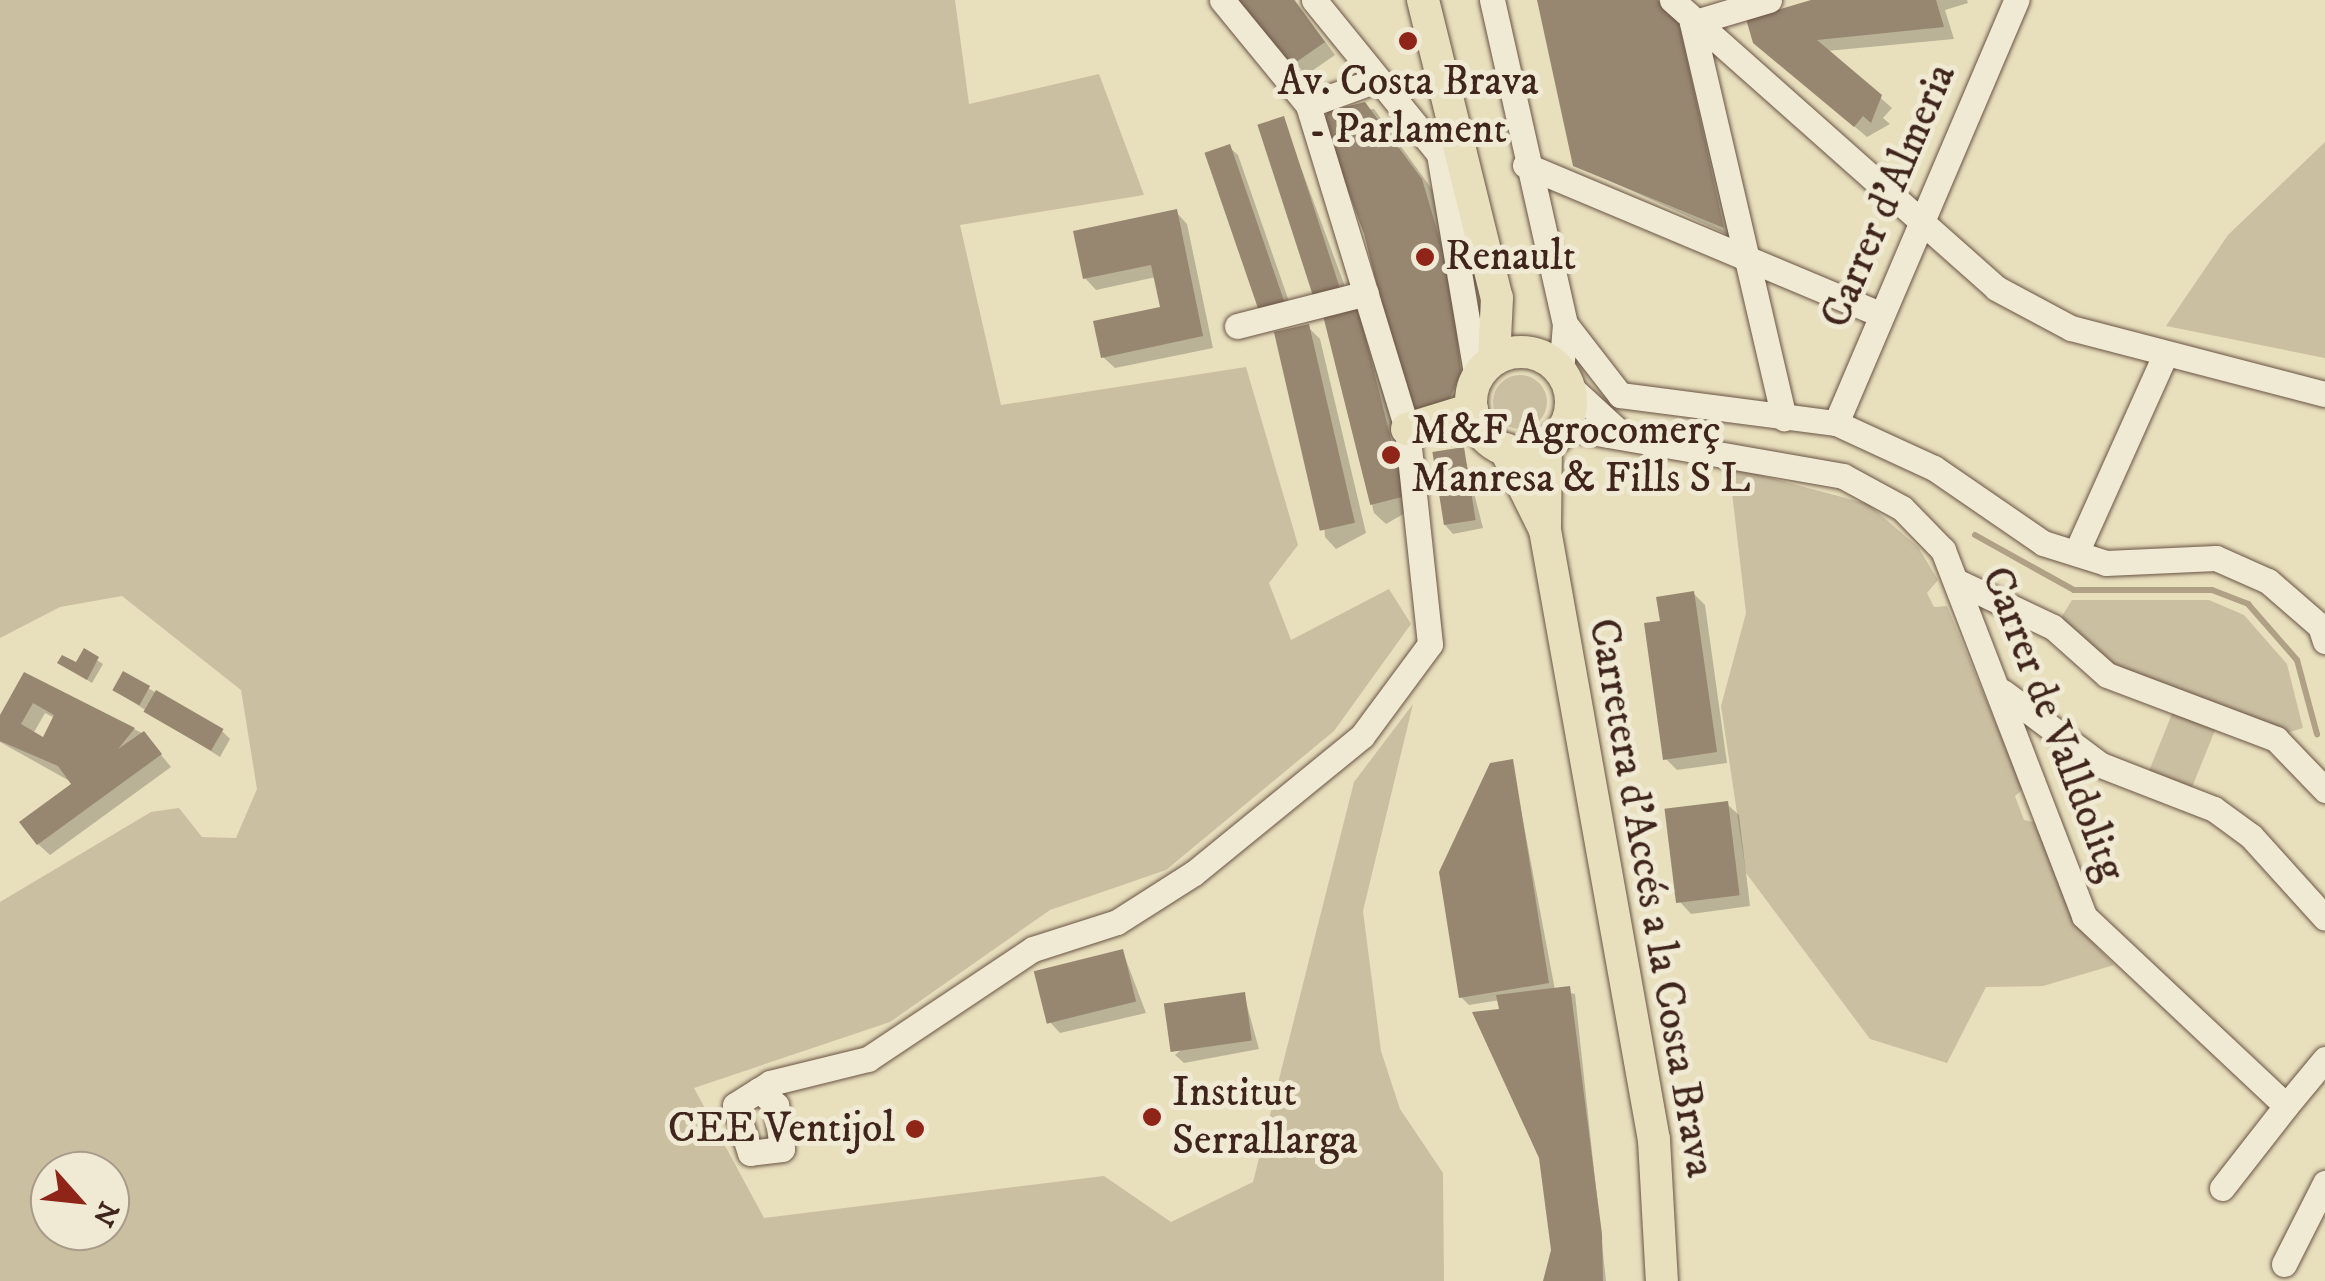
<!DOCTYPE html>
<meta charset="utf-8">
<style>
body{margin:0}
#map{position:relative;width:2325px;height:1281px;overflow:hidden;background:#e8dfbd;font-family:"IM FELL DW Pica",serif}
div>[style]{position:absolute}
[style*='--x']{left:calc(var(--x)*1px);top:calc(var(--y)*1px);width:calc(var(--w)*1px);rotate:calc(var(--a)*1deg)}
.green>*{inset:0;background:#cbbfa2;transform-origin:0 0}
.round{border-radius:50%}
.shadow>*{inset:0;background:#0003}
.stream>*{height:6px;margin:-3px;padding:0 3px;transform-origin:3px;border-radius:3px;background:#afa086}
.building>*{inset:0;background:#978670;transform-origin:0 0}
.roads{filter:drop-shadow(0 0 2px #695444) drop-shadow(0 0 2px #695444)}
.minor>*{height:25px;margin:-12.5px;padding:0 12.5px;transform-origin:12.5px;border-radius:12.5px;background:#f0ead4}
.major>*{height:32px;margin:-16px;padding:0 16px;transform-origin:16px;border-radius:16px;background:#e8dfbd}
.major>.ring{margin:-16px;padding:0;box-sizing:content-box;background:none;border:32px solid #e8dfbd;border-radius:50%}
.dots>*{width:28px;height:28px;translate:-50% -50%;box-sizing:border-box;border:5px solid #f0ead4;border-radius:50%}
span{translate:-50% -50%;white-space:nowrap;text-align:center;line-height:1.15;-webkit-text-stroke:10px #f0ead4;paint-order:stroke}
.poi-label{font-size:42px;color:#3f251c}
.left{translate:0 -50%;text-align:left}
.right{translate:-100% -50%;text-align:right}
.street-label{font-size:42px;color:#3f251c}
.north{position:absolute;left:30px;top:1151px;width:100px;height:100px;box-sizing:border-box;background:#f0ead4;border:2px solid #a99b8a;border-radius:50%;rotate:117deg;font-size:28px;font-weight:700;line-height:40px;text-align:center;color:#3f251c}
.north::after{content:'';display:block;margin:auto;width:35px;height:45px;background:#8f2418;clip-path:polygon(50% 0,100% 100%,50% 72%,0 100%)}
</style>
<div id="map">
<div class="green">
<div style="clip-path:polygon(evenodd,0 0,955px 0,969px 104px,1099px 74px,1144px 195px,960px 225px,1001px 405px,1246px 367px,1298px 545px,1269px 583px,1291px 640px,1389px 589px,1411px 624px,1334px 731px,1166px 870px,1050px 910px,890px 1022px,694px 1088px,764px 1218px,1104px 1176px,1171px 1222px,1253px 1182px,1354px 782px,1413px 704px,1363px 911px,1381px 1051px,1400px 1109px,1443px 1173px,1444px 1281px,0 1281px,0 902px,151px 812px,179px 808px,202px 837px,236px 838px,257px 789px,241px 690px,122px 596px,60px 607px,0 638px,0 0,50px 1171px,110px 1171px,110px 1231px,50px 1231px,50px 1171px)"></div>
<div style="clip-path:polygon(2325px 142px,2325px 358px,2166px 326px,2228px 235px)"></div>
<div class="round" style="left:1493px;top:375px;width:54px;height:54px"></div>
<div style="clip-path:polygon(1729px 467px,1868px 504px,1918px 547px,1938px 580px,1927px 593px,1934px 607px,1947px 606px,2023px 789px,2015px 796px,2024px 820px,2034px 822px,2078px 927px,2114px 965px,2043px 986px,1986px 987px,1947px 1063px,1870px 1039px,1746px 873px,1721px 706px,1746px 613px)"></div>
<div style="clip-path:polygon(2072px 600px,2209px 600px,2244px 615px,2287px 664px,2303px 728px,2277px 736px,2143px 689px,2057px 624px)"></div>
<div style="left:2176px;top:704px;width:46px;height:83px;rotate:22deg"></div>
</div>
<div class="shadow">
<div style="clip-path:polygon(1244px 0,1295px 0,1335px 55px,1306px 75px)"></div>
<div style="clip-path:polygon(1540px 0,1656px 0,1689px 37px,1733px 237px,1575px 165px)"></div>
<div style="clip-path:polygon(1819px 0,1967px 0,1968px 3px,1945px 10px,1954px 39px,1827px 51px,1892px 108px,1883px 118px,1890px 124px,1867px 137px,1768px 54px)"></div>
<div style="clip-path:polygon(1374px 109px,1439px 199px,1478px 391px,1464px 423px,1440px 431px,1330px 113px)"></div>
<div style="clip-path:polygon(1283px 119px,1350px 300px,1327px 307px)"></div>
<div style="clip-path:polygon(1229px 147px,1238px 155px,1293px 313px,1269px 315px)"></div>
<div style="clip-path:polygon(1176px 212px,1187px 224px,1213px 348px,1115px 368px,1103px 357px,1162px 309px,1156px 277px,1096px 290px,1085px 278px)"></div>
<div style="clip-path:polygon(1327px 320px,1369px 321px,1414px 508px,1386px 524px,1374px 513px)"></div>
<div style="clip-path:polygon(1308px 327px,1320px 339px,1366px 533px,1336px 549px,1325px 537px)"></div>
<div style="clip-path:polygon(1463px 450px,1483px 528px,1453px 534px,1445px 525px)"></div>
<div style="clip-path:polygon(1694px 594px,1705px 605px,1727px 763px,1677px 770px,1666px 759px,1662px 623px)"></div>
<div style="clip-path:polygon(84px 652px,103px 664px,92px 683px,61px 663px,77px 666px)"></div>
<div style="clip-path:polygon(evenodd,25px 675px,144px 734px,171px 767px,50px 855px,38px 844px,75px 784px,0 742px,0 720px,25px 675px,45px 713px,55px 718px,44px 740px,33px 734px,45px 713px)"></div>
<div style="clip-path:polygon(148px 688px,222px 731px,230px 739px,220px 757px,120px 694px)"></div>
<div style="clip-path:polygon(1512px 762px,1555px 990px,1575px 994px,1606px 1281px,1546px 1281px,1554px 1250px,1541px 1158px,1500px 1000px,1469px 1005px,1461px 997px)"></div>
<div style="clip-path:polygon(1727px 804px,1739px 815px,1750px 906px,1691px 914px,1680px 902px)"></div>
<div style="clip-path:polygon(1123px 952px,1146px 1013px,1060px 1033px,1049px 1021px)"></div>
<div style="clip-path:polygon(1244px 995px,1259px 1049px,1184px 1063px,1175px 1055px)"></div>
</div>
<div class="stream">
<div style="--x:1975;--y:535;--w:113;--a:29.1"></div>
<div style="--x:2074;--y:590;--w:138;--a:0"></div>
<div style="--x:2212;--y:590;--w:39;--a:21"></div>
<div style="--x:2248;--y:604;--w:74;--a:48.8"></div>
<div style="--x:2297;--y:660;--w:77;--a:74.9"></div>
</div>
<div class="building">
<div style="clip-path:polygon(1234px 0,1294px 0,1325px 42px,1292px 65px)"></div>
<div style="clip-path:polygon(1537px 0,1658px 0,1679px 23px,1724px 228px,1573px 166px)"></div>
<div style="clip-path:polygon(1811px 0,1936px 0,1944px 27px,1817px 40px,1882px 95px,1871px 123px,1863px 116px,1854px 127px,1753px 43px,1746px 19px)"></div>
<div style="clip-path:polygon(1365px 102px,1422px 179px,1450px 274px,1461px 372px,1447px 406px,1421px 414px,1408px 409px,1364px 234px,1323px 123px,1328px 111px)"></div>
<div style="left:1284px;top:116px;width:181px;height:28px;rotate:72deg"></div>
<div style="left:1230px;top:144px;width:171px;height:27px;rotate:71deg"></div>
<div style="clip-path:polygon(1177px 209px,1203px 336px,1101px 358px,1093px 321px,1160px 307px,1151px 265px,1083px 279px,1073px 231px)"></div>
<div style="left:1358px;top:307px;width:195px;height:36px;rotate:76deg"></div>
<div style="left:1309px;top:324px;width:204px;height:36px;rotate:77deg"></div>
<div style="left:1464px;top:447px;width:74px;height:32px;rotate:81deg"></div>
<div style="clip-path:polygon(1694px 591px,1717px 752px,1663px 760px,1644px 623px,1660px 621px,1656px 597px)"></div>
<div style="clip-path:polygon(84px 648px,99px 657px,87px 680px,57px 663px,62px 655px,76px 662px)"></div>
<div style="left:123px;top:671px;width:31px;height:22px;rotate:29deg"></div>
<div style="clip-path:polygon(evenodd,24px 672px,135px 728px,118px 749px,144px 731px,162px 754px,37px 845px,19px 822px,71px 784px,58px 766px,0 741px,0 715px,24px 672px,33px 703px,54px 715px,43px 737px,21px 724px,33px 703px)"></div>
<div style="left:156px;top:690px;width:78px;height:25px;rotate:30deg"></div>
<div style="clip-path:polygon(1513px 759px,1549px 983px,1459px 998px,1439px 872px,1490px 763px)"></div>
<div style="left:1728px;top:801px;width:95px;height:64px;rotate:83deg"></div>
<div style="left:1123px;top:949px;width:54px;height:92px;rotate:76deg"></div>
<div style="clip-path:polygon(1570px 986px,1602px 1234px,1603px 1281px,1543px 1281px,1551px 1250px,1539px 1158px,1472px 1012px,1499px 1009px,1496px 995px)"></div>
<div style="left:1245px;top:992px;width:49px;height:82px;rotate:82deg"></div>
</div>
<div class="roads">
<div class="minor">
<div style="--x:1314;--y:0;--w:198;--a:50.9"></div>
<div style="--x:1439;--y:154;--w:228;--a:80.4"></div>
<div style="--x:1492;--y:0;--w:332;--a:77.3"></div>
<div style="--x:1565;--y:324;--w:49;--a:94.7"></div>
<div style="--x:1672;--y:0;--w:433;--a:41.6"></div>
<div style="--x:1996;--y:288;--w:85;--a:28.1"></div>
<div style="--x:2071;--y:328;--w:262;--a:14.6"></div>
<div style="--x:1769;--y:0;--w:80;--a:163.4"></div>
<div style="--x:1692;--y:23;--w:406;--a:76.9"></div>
<div style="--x:1308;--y:105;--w:70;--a:-20"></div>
<div style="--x:1525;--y:165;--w:386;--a:22.8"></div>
<div style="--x:1565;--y:324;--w:90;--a:52.2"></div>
<div style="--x:1620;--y:395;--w:218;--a:7.4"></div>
<div style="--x:1836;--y:423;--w:108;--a:24.7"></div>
<div style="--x:1934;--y:468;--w:132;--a:34.5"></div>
<div style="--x:2043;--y:543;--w:66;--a:17.6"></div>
<div style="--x:2106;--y:563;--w:110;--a:-2.6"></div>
<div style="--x:2216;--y:558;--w:57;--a:23.9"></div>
<div style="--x:2268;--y:581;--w:69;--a:40.9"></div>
<div style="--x:2320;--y:626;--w:16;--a:72"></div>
<div style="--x:1237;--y:326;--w:133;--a:-14.3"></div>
<div style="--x:1568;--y:385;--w:65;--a:42.5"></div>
<div style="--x:1836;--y:423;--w:460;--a:-66.9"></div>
<div style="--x:1563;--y:427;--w:284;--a:9.9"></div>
<div style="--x:1843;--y:476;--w:67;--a:28.5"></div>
<div style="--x:1902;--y:508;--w:59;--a:45.7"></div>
<div style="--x:1943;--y:550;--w:392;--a:68.9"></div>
<div style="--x:2084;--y:916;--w:277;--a:43.2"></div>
<div style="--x:2286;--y:1106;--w:61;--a:-50.3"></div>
<div style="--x:2076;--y:553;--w:217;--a:-65.8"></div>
<div style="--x:1956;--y:581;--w:107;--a:25.4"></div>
<div style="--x:2053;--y:627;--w:72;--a:41.6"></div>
<div style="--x:2107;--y:675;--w:181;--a:20.7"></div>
<div style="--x:2276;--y:739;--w:71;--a:46.1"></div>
<div style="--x:2003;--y:692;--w:122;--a:36.7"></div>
<div style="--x:2101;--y:765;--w:121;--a:21.3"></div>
<div style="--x:2214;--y:809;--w:46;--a:36.1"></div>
<div style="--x:2251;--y:836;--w:110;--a:47.9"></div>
<div style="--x:759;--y:1090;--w:23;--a:41"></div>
<div style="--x:776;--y:1105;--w:44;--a:82.2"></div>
<div style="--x:782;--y:1149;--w:32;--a:173"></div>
<div style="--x:750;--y:1153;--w:50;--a:-107.4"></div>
<div style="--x:735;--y:1105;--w:28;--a:-32"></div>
<div style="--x:759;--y:1090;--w:13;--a:-32"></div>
<div style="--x:770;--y:1083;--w:101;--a:-13.8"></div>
<div style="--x:868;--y:1059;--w:198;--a:-33.7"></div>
<div style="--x:1033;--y:949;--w:88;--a:-17.8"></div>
<div style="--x:1117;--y:922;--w:91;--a:-32.5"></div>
<div style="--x:1194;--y:873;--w:217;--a:-39.2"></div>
<div style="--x:1362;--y:736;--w:114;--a:-53.5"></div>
<div style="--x:1430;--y:644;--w:216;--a:-96.1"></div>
<div style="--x:1407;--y:429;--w:339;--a:-107"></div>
<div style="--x:1308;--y:105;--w:136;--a:-129.3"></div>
<div style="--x:2222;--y:1188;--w:104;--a:-52"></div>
<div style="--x:2284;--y:1264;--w:91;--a:-63.2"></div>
</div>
<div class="major">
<div style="--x:1423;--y:0;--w:307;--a:76.1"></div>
<div style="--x:1497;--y:298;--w:62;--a:92.8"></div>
<div class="ring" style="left:1471px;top:352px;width:68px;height:68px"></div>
<div style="--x:1407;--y:429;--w:68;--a:-17.1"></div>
<div style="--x:1546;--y:444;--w:86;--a:90.7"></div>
<div style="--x:1545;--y:530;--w:620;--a:79.87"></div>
<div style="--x:1654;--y:1140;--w:141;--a:86.8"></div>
<div style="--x:1505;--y:449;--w:86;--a:63.7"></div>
</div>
</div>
<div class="dots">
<div style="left:1408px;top:41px;background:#8f2418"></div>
<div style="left:1425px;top:257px;background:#8f2418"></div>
<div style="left:1391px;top:455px;background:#8f2418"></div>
<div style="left:1152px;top:1117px;background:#8f2418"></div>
<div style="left:915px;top:1129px;background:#8f2418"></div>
</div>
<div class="poi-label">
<span style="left:1408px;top:106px">Av. Costa Brava<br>- Parlament</span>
<span class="left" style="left:1445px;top:257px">Renault</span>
<span class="left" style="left:1411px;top:455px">M&amp;F Agrocomerç<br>Manresa &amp; Fills S L</span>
<span class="left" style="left:1172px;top:1117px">Institut<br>Serrallarga</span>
<span class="right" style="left:895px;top:1129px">CEE Ventijol</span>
</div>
<div class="street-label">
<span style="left:1889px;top:196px;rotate:-67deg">Carrer d'Almeria</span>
<span style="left:2053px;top:724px;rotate:69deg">Carrer de Valldolitg</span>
<span style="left:1651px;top:898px;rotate:80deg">Carretera d'Accés a la Costa Brava</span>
</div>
<div class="north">N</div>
</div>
